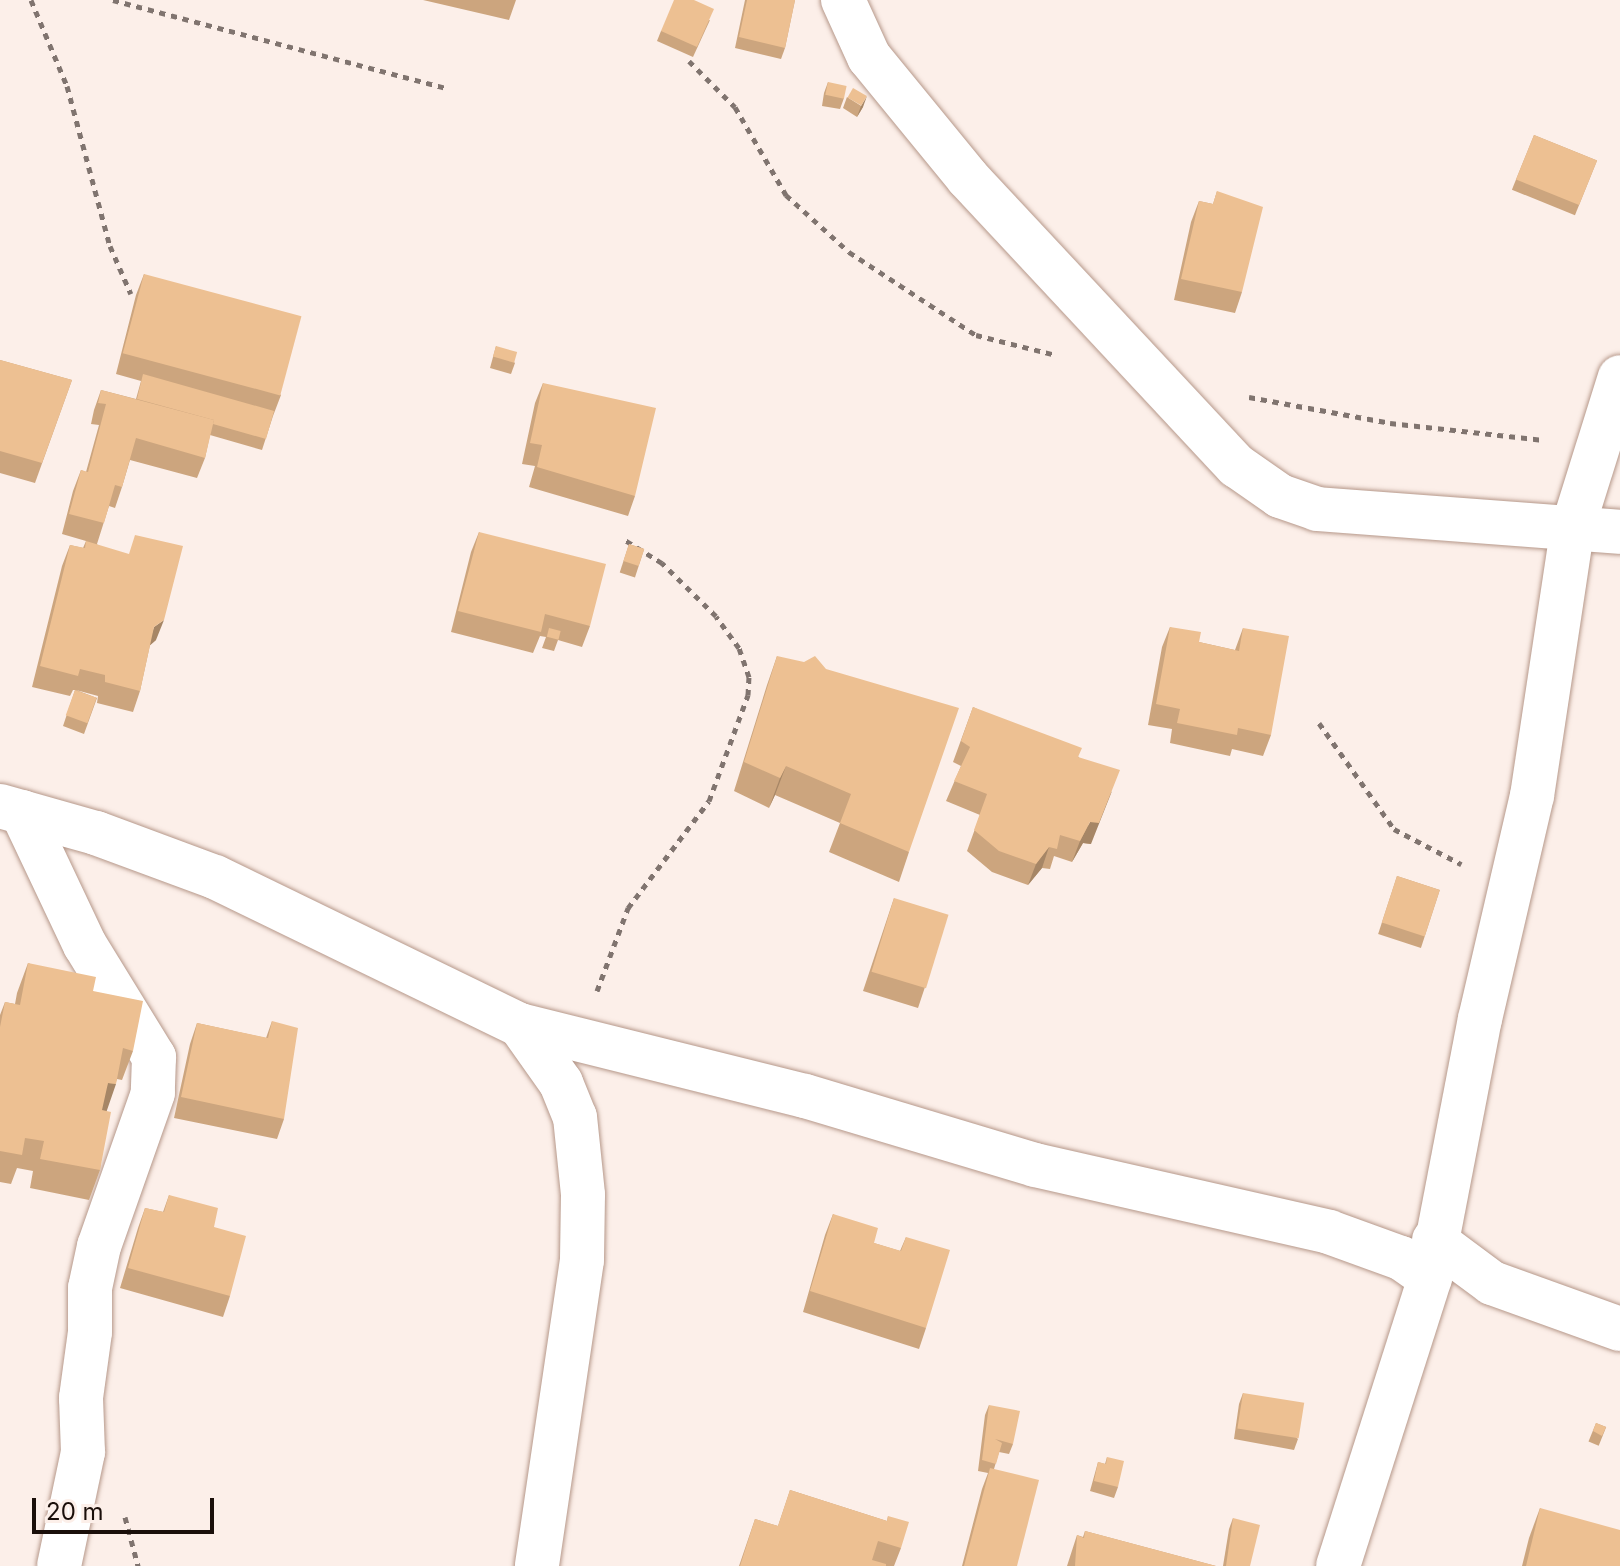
<!DOCTYPE html>
<style>
body{margin:0}
#map{position:relative;width:1620px;height:1566px;overflow:hidden;background:#fcefe9;font-family:Inter,sans-serif}
div>[style]{position:absolute}
[style*='--x']{left:calc(var(--x)*1px);top:calc(var(--y)*1px);width:calc(var(--w)*1px);rotate:calc(var(--a)*1deg)}
.path>*{height:5px;margin-top:-2.5px;transform-origin:0;background:repeating-linear-gradient(90deg,#80746f 0 6px,transparent 0 12px)}
.roads{filter:drop-shadow(0 0 2px #b6988a) drop-shadow(0 0 2px #b6988a)}
.street>*{height:44px;margin:-22px;padding:0 22px;transform-origin:22px;border-radius:22px;background:#fff}
.wall>*{inset:0;background:#cca57e;transform-origin:0 0}
.shaded-wall>*{inset:0;background:#a68666}
.building>*{inset:0;background:#edc092;transform-origin:0 0}
span{translate:-50% -50%;white-space:nowrap;text-align:center;line-height:1.15;-webkit-text-stroke:8px #fcefe9;paint-order:stroke}
.scale{position:absolute;left:32px;top:1498px;width:182px;height:36px;box-sizing:border-box;border:4px solid #1a0f0a;border-top:0;padding-left:10px;font-size:24px;line-height:28px;white-space:nowrap;color:#1a0f0a;-webkit-text-stroke:6px #fcefe9;paint-order:stroke}
</style>
<div id="map">
<div class="path">
<div style="--x:31;--y:0;--w:93;--a:67.3"></div>
<div style="--x:67;--y:86;--w:166;--a:75"></div>
<div style="--x:110;--y:246;--w:52;--a:66.4"></div>
<div style="--x:113;--y:0;--w:344;--a:14.8"></div>
<div style="--x:689;--y:61;--w:65;--a:45"></div>
<div style="--x:735;--y:107;--w:102;--a:59.9"></div>
<div style="--x:786;--y:195;--w:85;--a:42.1"></div>
<div style="--x:849;--y:252;--w:152;--a:33.2"></div>
<div style="--x:976;--y:335;--w:82;--a:14"></div>
<div style="--x:1249;--y:397;--w:143;--a:10.4"></div>
<div style="--x:1390;--y:423;--w:154;--a:6.3"></div>
<div style="--x:1319;--y:723;--w:130;--a:54.7"></div>
<div style="--x:1394;--y:829;--w:76;--a:27.6"></div>
<div style="--x:597;--y:991;--w:89;--a:-69.5"></div>
<div style="--x:628;--y:908;--w:134;--a:-52.9"></div>
<div style="--x:709;--y:801;--w:113;--a:-69.8"></div>
<div style="--x:748;--y:695;--w:18;--a:-87"></div>
<div style="--x:749;--y:677;--w:31;--a:-109"></div>
<div style="--x:739;--y:648;--w:39;--a:-126"></div>
<div style="--x:716;--y:616;--w:76;--a:-135.5"></div>
<div style="--x:662;--y:563;--w:44;--a:-148.1"></div>
<div style="--x:125;--y:1517;--w:51;--a:75.1"></div>
</div>
<div class="roads">
<div class="street">
<div style="--x:843;--y:0;--w:63;--a:65.5"></div>
<div style="--x:869;--y:57;--w:156;--a:50.7"></div>
<div style="--x:968;--y:178;--w:394;--a:47"></div>
<div style="--x:1237;--y:466;--w:52;--a:34.9"></div>
<div style="--x:1280;--y:496;--w:39;--a:19"></div>
<div style="--x:1317;--y:509;--w:304;--a:4.3"></div>
<div style="--x:0;--y:806;--w:100;--a:15.7"></div>
<div style="--x:96;--y:833;--w:127;--a:20.3"></div>
<div style="--x:215;--y:877;--w:339;--a:25.9"></div>
<div style="--x:520;--y:1025;--w:294;--a:14"></div>
<div style="--x:805;--y:1096;--w:240;--a:16.7"></div>
<div style="--x:1035;--y:1165;--w:302;--a:12.8"></div>
<div style="--x:1329;--y:1232;--w:77;--a:19.9"></div>
<div style="--x:1401;--y:1258;--w:35;--a:35"></div>
<div style="--x:22;--y:812;--w:147;--a:64.7"></div>
<div style="--x:85;--y:945;--w:132;--a:58.4"></div>
<div style="--x:154;--y:1057;--w:36;--a:92"></div>
<div style="--x:153;--y:1093;--w:162;--a:109.4"></div>
<div style="--x:99;--y:1246;--w:43;--a:102.1"></div>
<div style="--x:90;--y:1288;--w:44;--a:90"></div>
<div style="--x:90;--y:1332;--w:67;--a:97.8"></div>
<div style="--x:81;--y:1398;--w:54;--a:87.9"></div>
<div style="--x:83;--y:1452;--w:116;--a:101.9"></div>
<div style="--x:520;--y:1025;--w:71;--a:54.7"></div>
<div style="--x:561;--y:1083;--w:37;--a:68"></div>
<div style="--x:575;--y:1117;--w:78;--a:84.1"></div>
<div style="--x:583;--y:1195;--w:65;--a:90.9"></div>
<div style="--x:582;--y:1260;--w:309;--a:98.4"></div>
<div style="--x:1434;--y:1240;--w:72;--a:36.6"></div>
<div style="--x:1492;--y:1283;--w:136;--a:19.8"></div>
<div style="--x:1338;--y:1566;--w:302;--a:-72.3"></div>
<div style="--x:1430;--y:1278;--w:264;--a:-79.1"></div>
<div style="--x:1480;--y:1019;--w:229;--a:-76.9"></div>
<div style="--x:1532;--y:796;--w:269;--a:-81.4"></div>
<div style="--x:1572;--y:530;--w:160;--a:-72.6"></div>
</div>
</div>
<div class="wall">
<div style="clip-path:polygon(423px 0,516px 0,509px 20px)"></div>
<div style="clip-path:polygon(745px 0,795px 0,785px 48px,781px 59px,735px 48px)"></div>
<div style="clip-path:polygon(710px 20px,693px 57px,657px 41px,661px 31px)"></div>
<div style="clip-path:polygon(828px 82px,844px 98px,840px 109px,822px 106px,824px 93px)"></div>
<div style="clip-path:polygon(847px 97px,863px 107px,857px 117px,843px 108px)"></div>
<div style="left:1534px;top:135px;width:68px;height:59px;rotate:22deg"></div>
<div style="clip-path:polygon(1217px 191px,1242px 292px,1235px 313px,1174px 300px,1191px 222px,1199px 201px,1213px 204px)"></div>
<div style="clip-path:polygon(144px 274px,281px 395px,273px 416px,262px 450px,210px 435px,205px 458px,197px 478px,130px 460px,122px 487px,115px 508px,109px 506px,97px 544px,156px 640px,150px 645px,140px 691px,133px 712px,97px 703px,98px 696px,76px 690px,97px 698px,84px 734px,63px 726px,75px 690px,73px 690px,70px 696px,32px 687px,62px 566px,70px 545px,83px 548px,86px 541px,62px 534px,73px 491px,81px 470px,86px 472px,99px 425px,91px 424px,94px 410px,101px 390px,136px 399px,141px 381px,116px 374px,136px 295px)"></div>
<div style="clip-path:polygon(496px 346px,515px 363px,511px 374px,490px 368px)"></div>
<div style="clip-path:polygon(0 360px,72px 380px,35px 483px,0 473px)"></div>
<div style="clip-path:polygon(543px 383px,635px 496px,628px 516px,529px 487px,535px 466px,522px 464px,535px 403px)"></div>
<div style="clip-path:polygon(479px 532px,590px 626px,582px 647px,558px 640px,554px 651px,542px 648px,546px 637px,540px 636px,533px 653px,451px 632px,471px 552px)"></div>
<div style="left:629px;top:544px;width:16px;height:30px;rotate:18deg"></div>
<div style="clip-path:polygon(1170px 627px,1199px 642px,1235px 650px,1243px 628px,1271px 735px,1263px 756px,1232px 749px,1230px 756px,1170px 743px,1172px 729px,1148px 725px,1162px 647px)"></div>
<div style="clip-path:polygon(777px 656px,909px 852px,899px 882px,829px 852px,840px 823px,775px 795px,769px 808px,734px 791px,767px 685px)"></div>
<div style="clip-path:polygon(973px 707px,1079px 757px,1091px 844px,1083px 843px,1072px 862px,1054px 856px,1050px 869px,1042px 868px,1028px 885px,992px 872px,967px 851px,980px 815px,946px 801px,961px 766px,953px 762px)"></div>
<div style="left:1397px;top:876px;width:45px;height:61px;rotate:18deg"></div>
<div style="clip-path:polygon(894px 898px,925px 987px,918px 1008px,863px 991px)"></div>
<div style="clip-path:polygon(28px 963px,93px 991px,133px 1051px,122px 1080px,117px 1079px,106px 1111px,100px 1170px,89px 1200px,30px 1188px,33px 1171px,17px 1168px,11px 1184px,0 1182px,0 1015px,5px 1002px,15px 1004px,17px 993px)"></div>
<div style="clip-path:polygon(272px 1021px,284px 1119px,277px 1139px,174px 1118px,190px 1044px,197px 1023px,266px 1038px)"></div>
<div style="clip-path:polygon(169px 1195px,214px 1227px,230px 1296px,223px 1317px,120px 1288px,138px 1228px,145px 1208px,163px 1212px)"></div>
<div style="clip-path:polygon(833px 1214px,874px 1243px,900px 1251px,906px 1237px,926px 1328px,919px 1349px,803px 1312px,825px 1235px)"></div>
<div style="clip-path:polygon(1243px 1393px,1298px 1439px,1294px 1450px,1234px 1439px,1239px 1404px)"></div>
<div style="clip-path:polygon(989px 1405px,1013px 1444px,1009px 1454px,999px 1452px,994px 1469px,1017px 1566px,962px 1566px,982px 1489px,988px 1473px,978px 1471px,985px 1415px)"></div>
<div style="left:1596px;top:1423px;width:11px;height:20px;rotate:22deg"></div>
<div style="clip-path:polygon(1107px 1457px,1118px 1487px,1114px 1498px,1090px 1491px,1098px 1462px,1105px 1464px)"></div>
<div style="clip-path:polygon(790px 1490px,887px 1521px,888px 1516px,901px 1548px,894px 1566px,739px 1566px,755px 1519px,778px 1526px)"></div>
<div style="clip-path:polygon(1540px 1508px,1620px 1566px,1522px 1566px,1529px 1538px)"></div>
<div style="clip-path:polygon(1233px 1518px,1250px 1566px,1223px 1566px,1229px 1529px)"></div>
<div style="clip-path:polygon(1085px 1531px,1216px 1566px,1067px 1566px,1077px 1535px,1083px 1537px)"></div>
</div>
<div class="shaded-wall">
<div style="clip-path:polygon(867px 96px,863px 107px,857px 117px,861px 106px)"></div>
<div style="clip-path:polygon(164px 620px,156px 640px,147px 648px,154px 627px)"></div>
<div style="clip-path:polygon(786px 766px,775px 795px,769px 808px,780px 778px)"></div>
<div style="clip-path:polygon(1112px 791px,1091px 844px,1083px 843px,1072px 862px,1080px 841px,1090px 822px)"></div>
<div style="clip-path:polygon(1049px 847px,1042px 868px,1028px 885px,1036px 864px)"></div>
<div style="clip-path:polygon(108px 1083px,116px 1084px,106px 1113px,97px 1113px)"></div>
</div>
<div class="building">
<div style="clip-path:polygon(674px 0,694px 0,714px 9px,697px 47px,661px 31px)"></div>
<div style="clip-path:polygon(747px 0,795px 0,785px 48px,739px 37px)"></div>
<div style="left:828px;top:82px;width:19px;height:13px;rotate:12deg"></div>
<div style="left:853px;top:88px;width:16px;height:11px;rotate:30deg"></div>
<div style="left:1534px;top:135px;width:68px;height:48px;rotate:22deg"></div>
<div style="clip-path:polygon(1217px 191px,1263px 207px,1242px 292px,1181px 279px,1199px 201px,1213px 204px)"></div>
<div style="left:144px;top:274px;width:163px;height:82px;rotate:15deg"></div>
<div style="left:496px;top:346px;width:22px;height:11px;rotate:16deg"></div>
<div style="clip-path:polygon(0 360px,72px 380px,42px 463px,0 451px)"></div>
<div style="clip-path:polygon(143px 374px,274px 411px,266px 439px,213px 424px,214px 420px,137px 399px)"></div>
<div style="clip-path:polygon(543px 383px,656px 408px,635px 496px,537px 467px,542px 445px,530px 443px)"></div>
<div style="clip-path:polygon(101px 390px,214px 420px,205px 458px,136px 438px,122px 487px,115px 485px,104px 523px,69px 514px,81px 470px,88px 472px,106px 404px,98px 403px)"></div>
<div style="clip-path:polygon(479px 532px,606px 564px,590px 626px,545px 614px,541px 632px,458px 611px)"></div>
<div style="clip-path:polygon(135px 535px,183px 546px,164px 620px,154px 627px,140px 691px,105px 682px,105px 675px,80px 669px,78px 676px,40px 666px,70px 545px,85px 548px,86px 541px,129px 554px)"></div>
<div style="left:629px;top:544px;width:16px;height:18px;rotate:18deg"></div>
<div style="clip-path:polygon(1170px 627px,1201px 632px,1199px 642px,1239px 651px,1243px 628px,1289px 636px,1271px 735px,1238px 728px,1237px 735px,1177px 723px,1180px 709px,1156px 704px)"></div>
<div style="left:549px;top:628px;width:12px;height:9px;rotate:14deg"></div>
<div style="clip-path:polygon(777px 656px,804px 662px,815px 656px,826px 669px,959px 708px,909px 852px,840px 823px,851px 794px,786px 766px,780px 778px,744px 762px)"></div>
<div style="left:75px;top:690px;width:23px;height:27px;rotate:20deg"></div>
<div style="clip-path:polygon(973px 707px,1082px 748px,1078px 757px,1120px 770px,1099px 823px,1090px 822px,1080px 841px,1060px 835px,1057px 849px,1049px 847px,1036px 864px,999px 851px,974px 830px,987px 794px,954px 781px,970px 747px,961px 741px)"></div>
<div style="left:1397px;top:876px;width:45px;height:49px;rotate:18deg"></div>
<div style="left:894px;top:898px;width:57px;height:77px;rotate:17deg"></div>
<div style="clip-path:polygon(28px 963px,96px 977px,93px 991px,143px 1001px,133px 1051px,123px 1048px,116px 1084px,108px 1083px,102px 1110px,111px 1112px,100px 1170px,40px 1159px,44px 1141px,25px 1138px,22px 1155px,0 1151px,0 1027px,5px 1002px,20px 1005px)"></div>
<div style="clip-path:polygon(272px 1021px,298px 1028px,284px 1119px,181px 1097px,197px 1023px,268px 1038px)"></div>
<div style="clip-path:polygon(169px 1195px,218px 1208px,214px 1227px,246px 1236px,230px 1296px,128px 1268px,145px 1208px,164px 1212px)"></div>
<div style="clip-path:polygon(833px 1214px,878px 1228px,874px 1243px,901px 1251px,906px 1237px,950px 1250px,926px 1328px,810px 1291px)"></div>
<div style="left:1243px;top:1393px;width:62px;height:36px;rotate:9deg"></div>
<div style="clip-path:polygon(989px 1405px,1020px 1411px,1013px 1444px,995px 1439px,1002px 1443px,996px 1464px,982px 1460px)"></div>
<div style="clip-path:polygon(1596px 1423px,1606px 1427px,1602px 1436px,1593px 1431px)"></div>
<div style="clip-path:polygon(1107px 1457px,1124px 1461px,1118px 1487px,1094px 1481px,1098px 1462px,1106px 1464px)"></div>
<div style="clip-path:polygon(990px 1468px,1039px 1480px,1017px 1566px,964px 1566px)"></div>
<div style="clip-path:polygon(790px 1490px,887px 1521px,888px 1516px,909px 1522px,901px 1548px,878px 1541px,872px 1560px,886px 1564px,886px 1566px,740px 1566px,755px 1519px,778px 1526px)"></div>
<div style="clip-path:polygon(1540px 1508px,1620px 1530px,1620px 1566px,1526px 1566px)"></div>
<div style="clip-path:polygon(1233px 1518px,1260px 1525px,1250px 1566px,1226px 1566px)"></div>
<div style="clip-path:polygon(1085px 1531px,1216px 1566px,1075px 1566px,1077px 1535px,1084px 1538px)"></div>
</div>
<div class="scale">20 m</div>
</div>
